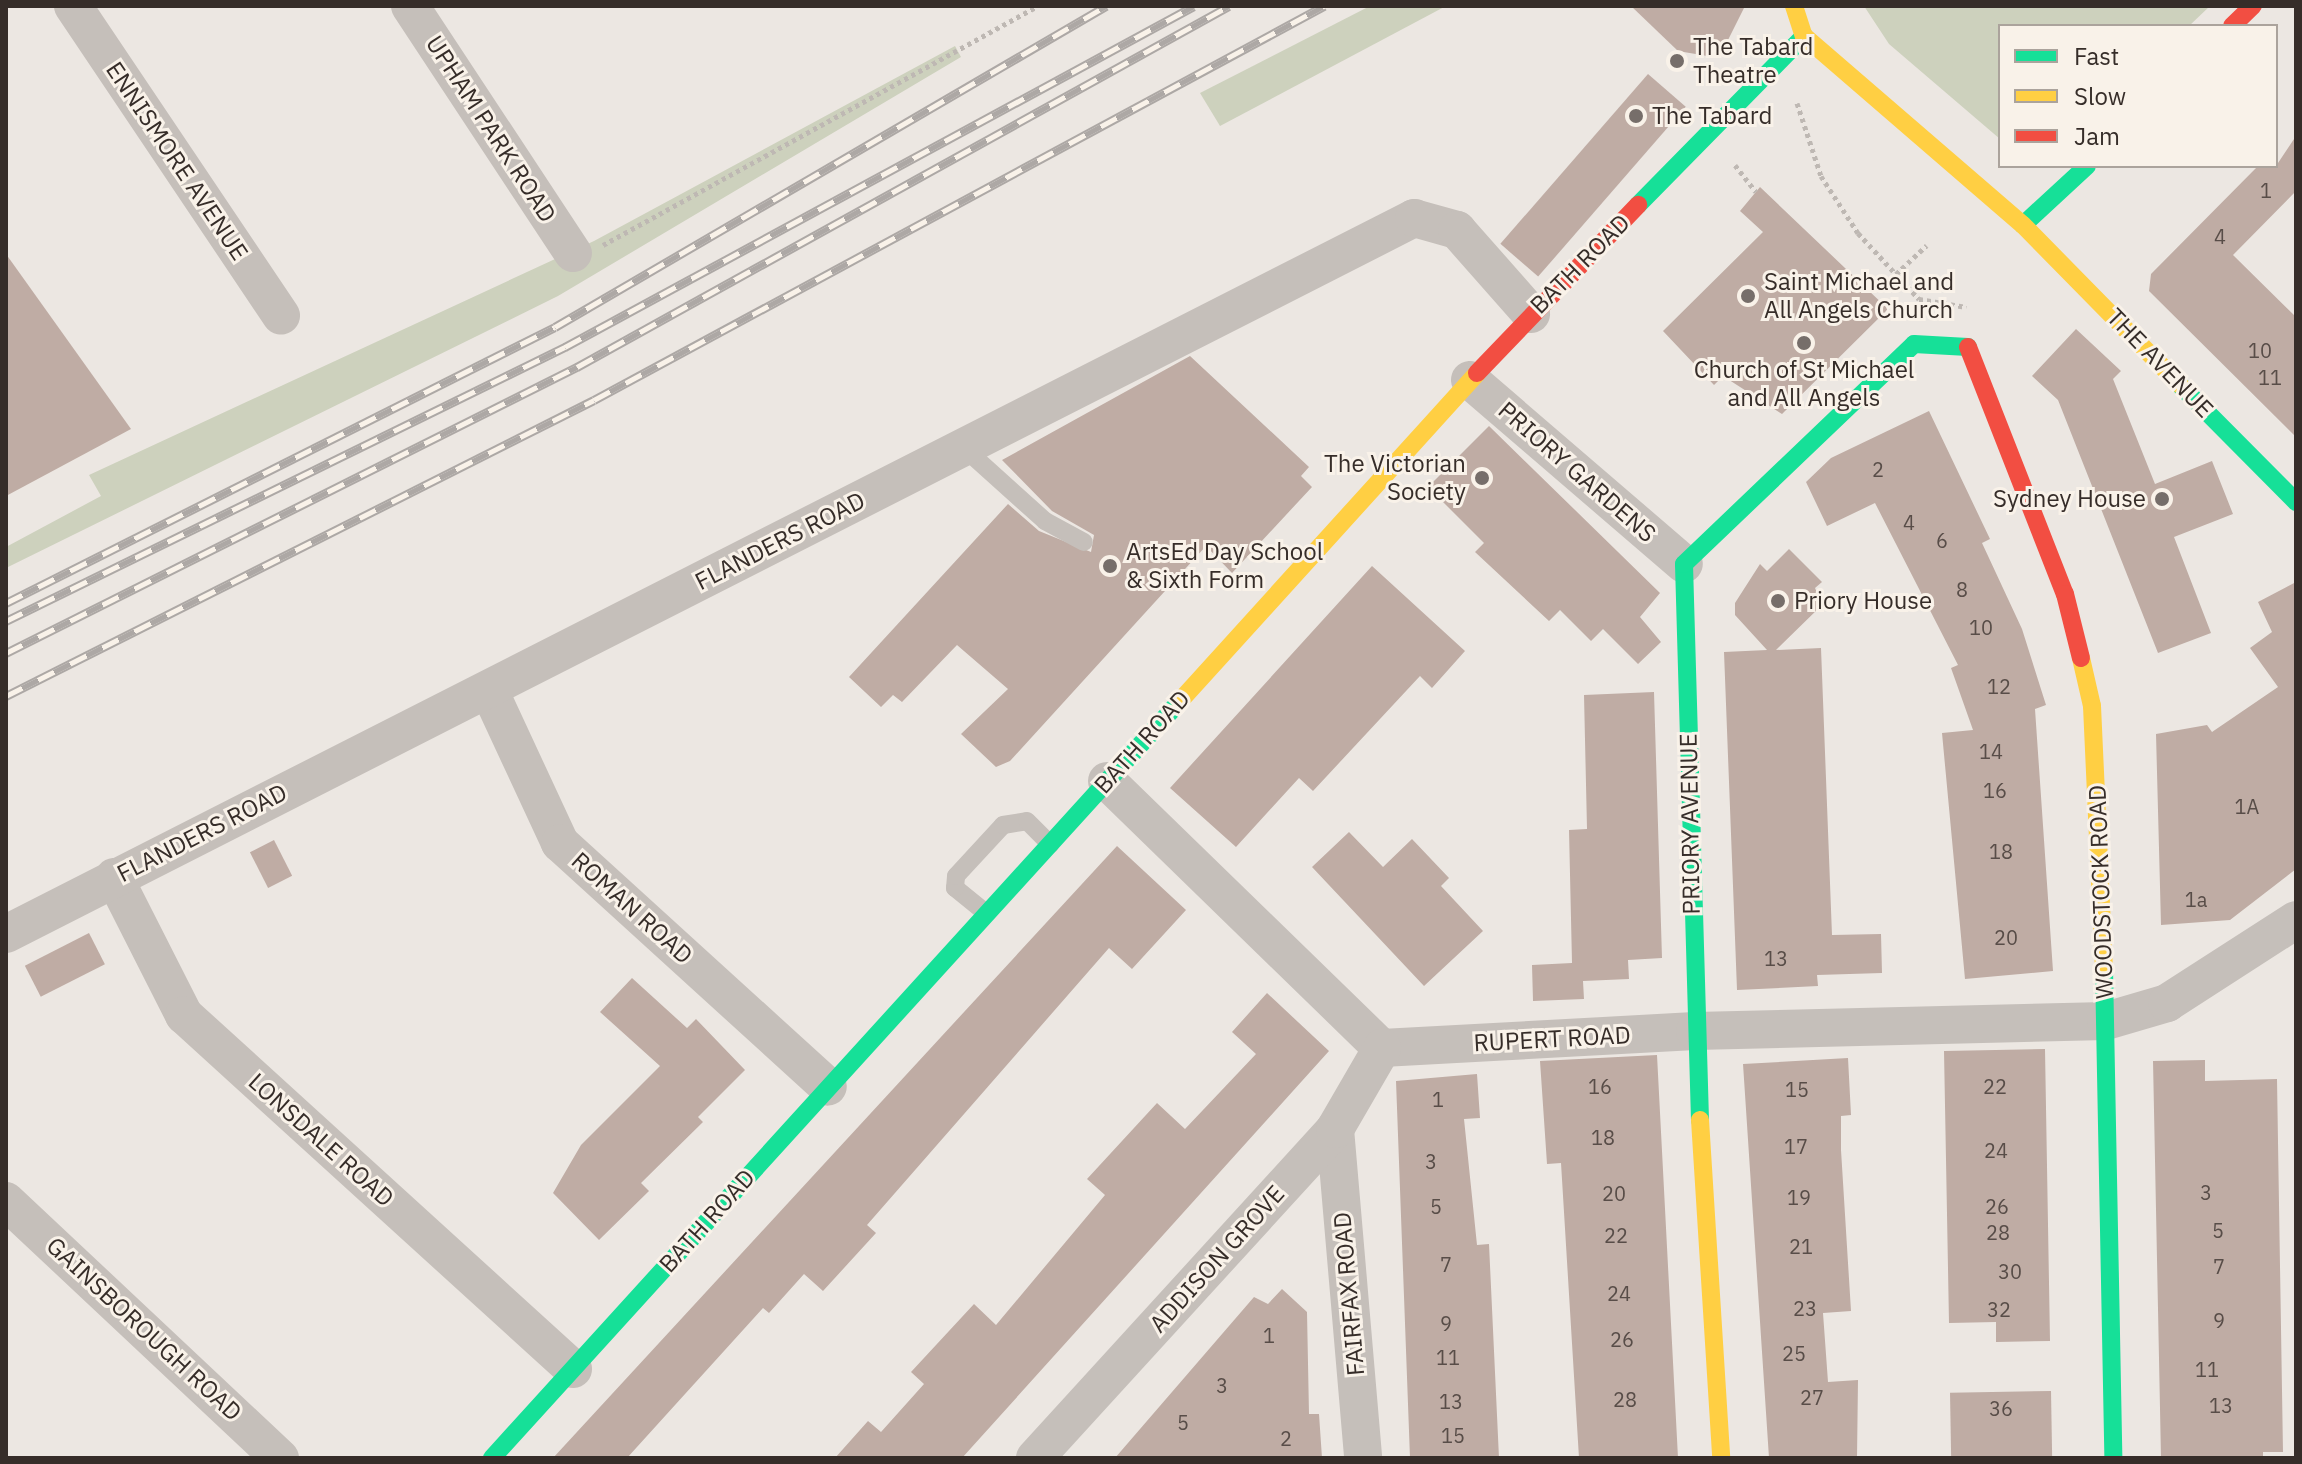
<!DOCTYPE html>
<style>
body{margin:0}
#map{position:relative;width:2302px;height:1464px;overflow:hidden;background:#ece7e2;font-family:"IBM Plex Sans",sans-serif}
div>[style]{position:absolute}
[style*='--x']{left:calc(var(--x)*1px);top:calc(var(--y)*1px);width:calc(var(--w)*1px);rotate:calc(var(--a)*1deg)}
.green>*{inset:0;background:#cdd1bd}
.building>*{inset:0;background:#bfaca4;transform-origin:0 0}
.path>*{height:5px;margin-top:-2.5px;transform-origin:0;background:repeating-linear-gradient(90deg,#beb8b3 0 4px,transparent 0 8px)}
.lane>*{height:18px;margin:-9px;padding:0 9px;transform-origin:9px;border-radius:9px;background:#c5bfba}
.street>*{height:38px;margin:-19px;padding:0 19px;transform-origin:19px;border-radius:19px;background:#c5bfba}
.fast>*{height:18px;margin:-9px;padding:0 9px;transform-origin:9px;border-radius:9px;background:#16e098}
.slow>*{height:18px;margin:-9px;padding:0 9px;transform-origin:9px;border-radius:9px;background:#ffcf43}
.jam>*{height:18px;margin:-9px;padding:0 9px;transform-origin:9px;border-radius:9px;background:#f24e42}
.rail>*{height:9px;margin-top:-4.5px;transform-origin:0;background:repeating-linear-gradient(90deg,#f9f2e9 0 18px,#ada8a5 0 36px);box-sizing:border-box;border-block:2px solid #ada8a5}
.dots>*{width:22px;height:22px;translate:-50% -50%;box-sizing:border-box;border:4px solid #f9f2e9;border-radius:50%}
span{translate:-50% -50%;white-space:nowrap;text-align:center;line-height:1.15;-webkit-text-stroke:6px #f9f2e9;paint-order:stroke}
.number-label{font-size:20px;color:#584d48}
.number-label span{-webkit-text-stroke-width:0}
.poi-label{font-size:24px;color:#362d29}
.left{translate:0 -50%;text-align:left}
.right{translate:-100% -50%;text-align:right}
.street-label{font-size:24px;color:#362d29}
.frame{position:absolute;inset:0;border:8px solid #362d29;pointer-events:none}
.legend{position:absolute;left:1998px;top:24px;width:280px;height:144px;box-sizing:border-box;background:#f9f2e9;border:2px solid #aba39c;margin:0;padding:10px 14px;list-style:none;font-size:24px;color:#362d29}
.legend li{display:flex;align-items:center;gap:16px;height:40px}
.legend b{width:40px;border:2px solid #aba39c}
</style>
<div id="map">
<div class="green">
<div style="clip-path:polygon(1370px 6px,1446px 6px,1220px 126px,1200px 93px)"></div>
<div style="clip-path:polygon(1864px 6px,2210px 6px,2189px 26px,2000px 26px,2000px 139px,1889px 44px)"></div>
<div style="clip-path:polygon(955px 46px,961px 57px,558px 296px,6px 568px,6px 547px,101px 496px,89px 475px,594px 241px)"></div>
</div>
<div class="building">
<div style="clip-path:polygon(1631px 6px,1745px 6px,1719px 58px,1678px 51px)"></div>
<div style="left:1648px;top:74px;width:50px;height:225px;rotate:41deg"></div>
<div style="clip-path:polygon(2296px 136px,2296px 191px,2233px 255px,2296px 317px,2296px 437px,2149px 291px,2151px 274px,2257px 167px,2276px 166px)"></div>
<div style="clip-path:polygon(1760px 187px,1888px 309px,1782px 414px,1723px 376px,1714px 385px,1663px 331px,1763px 232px,1740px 211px)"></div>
<div style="clip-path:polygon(6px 254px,131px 429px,6px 496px)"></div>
<div style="clip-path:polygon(2076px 329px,2121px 371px,2113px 379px,2155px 484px,2212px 461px,2233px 514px,2174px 537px,2211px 633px,2158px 653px,2058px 400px,2032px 376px)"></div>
<div style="clip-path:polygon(1190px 356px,1309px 467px,1301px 476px,1312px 487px,1232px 573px,1206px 546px,1010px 761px,996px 767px,961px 734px,1008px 689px,957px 645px,902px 702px,893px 695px,881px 707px,849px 677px,1008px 504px,1039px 531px,1091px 552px,1094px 535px,1052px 511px,1002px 460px)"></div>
<div style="clip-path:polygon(1929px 411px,1990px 539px,1982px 543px,2022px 629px,2046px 705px,2035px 709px,2053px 971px,1965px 979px,1942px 733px,1973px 730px,1951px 668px,1958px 665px,1875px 503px,1827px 526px,1806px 482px,1831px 458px)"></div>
<div style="clip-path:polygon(1489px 426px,1660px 593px,1640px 617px,1661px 642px,1638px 664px,1603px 629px,1591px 641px,1560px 610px,1549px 621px,1475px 552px,1484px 543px,1428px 487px)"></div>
<div style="clip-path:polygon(1789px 549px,1822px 582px,1815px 588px,1822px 605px,1776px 650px,1821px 648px,1832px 935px,1881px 934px,1882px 973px,1817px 975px,1818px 986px,1737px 990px,1724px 652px,1767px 650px,1735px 615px,1735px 603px,1760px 564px,1767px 571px)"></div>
<div style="clip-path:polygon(1372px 566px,1465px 651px,1432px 688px,1420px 676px,1313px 791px,1299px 778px,1236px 847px,1170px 788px)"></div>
<div style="clip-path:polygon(2296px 582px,2296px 869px,2230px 920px,2161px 925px,2156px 734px,2207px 725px,2212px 732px,2278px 687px,2250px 648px,2272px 632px,2258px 602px)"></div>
<div style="clip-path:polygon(1654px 692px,1662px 958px,1628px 960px,1629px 979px,1583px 981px,1584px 999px,1533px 1001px,1532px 965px,1572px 963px,1569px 830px,1587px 829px,1584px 695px)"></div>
<div style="clip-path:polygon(1349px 832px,1383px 867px,1412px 839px,1449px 878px,1441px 886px,1483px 931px,1424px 986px,1312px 867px)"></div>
<div style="left:274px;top:840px;width:40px;height:27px;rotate:63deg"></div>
<div style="clip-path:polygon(1117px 846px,1186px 910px,1132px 969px,1109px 948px,867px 1225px,876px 1233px,823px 1291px,804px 1274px,769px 1313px,763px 1308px,627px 1458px,553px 1458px)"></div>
<div style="left:89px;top:933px;width:35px;height:72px;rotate:63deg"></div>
<div style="clip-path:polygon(632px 978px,687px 1028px,696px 1019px,745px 1070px,698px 1117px,703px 1122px,641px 1183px,649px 1191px,599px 1240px,553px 1193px,581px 1145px,660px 1066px,600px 1012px)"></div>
<div style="clip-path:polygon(1267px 993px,1329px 1051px,962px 1458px,835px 1458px,868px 1421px,881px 1432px,924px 1384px,911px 1372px,974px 1304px,996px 1325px,1105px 1195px,1087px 1179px,1157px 1103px,1185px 1129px,1256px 1054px,1232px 1032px)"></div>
<div style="clip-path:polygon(2045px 1049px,2050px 1341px,1996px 1342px,1996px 1322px,1949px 1323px,1944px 1051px)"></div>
<div style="clip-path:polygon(1657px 1055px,1678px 1458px,1579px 1458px,1561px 1163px,1547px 1164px,1540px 1061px)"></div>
<div style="clip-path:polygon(1848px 1058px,1851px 1115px,1841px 1116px,1841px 1150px,1851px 1311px,1823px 1313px,1828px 1382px,1858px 1380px,1857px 1458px,1769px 1458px,1743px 1064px)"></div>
<div style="clip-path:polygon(2205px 1060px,2205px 1081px,2277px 1079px,2283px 1452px,2263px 1452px,2263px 1458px,2161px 1458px,2153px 1061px)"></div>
<div style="clip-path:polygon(1477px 1074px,1480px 1118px,1464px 1119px,1477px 1245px,1489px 1244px,1499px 1458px,1410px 1458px,1396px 1081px)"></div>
<div style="clip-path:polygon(1282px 1289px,1307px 1312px,1309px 1414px,1319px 1414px,1322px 1458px,1115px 1458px,1254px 1297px,1268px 1304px)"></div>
<div style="left:2051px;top:1391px;width:67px;height:101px;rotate:89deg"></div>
</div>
<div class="path">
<div style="--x:1797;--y:103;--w:77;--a:71.8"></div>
<div style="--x:1821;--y:176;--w:68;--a:57"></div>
<div style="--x:1858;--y:233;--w:90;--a:47.3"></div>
<div style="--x:1919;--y:299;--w:48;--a:9.7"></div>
<div style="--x:1735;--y:165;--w:34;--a:52"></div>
<div style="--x:603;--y:245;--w:496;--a:-28.8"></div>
<div style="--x:1896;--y:274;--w:42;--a:-43.1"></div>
</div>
<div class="lane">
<div style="--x:964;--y:448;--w:109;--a:42"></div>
<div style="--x:1045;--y:521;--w:44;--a:28.3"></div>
<div style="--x:986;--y:913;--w:40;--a:-141"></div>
<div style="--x:955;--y:888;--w:12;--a:-85"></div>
<div style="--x:956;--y:876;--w:69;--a:-47.3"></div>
<div style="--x:1003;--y:825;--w:24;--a:-9"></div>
<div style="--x:1027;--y:821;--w:33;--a:45"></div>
</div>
<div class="street">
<div style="--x:73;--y:6;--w:373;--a:56.1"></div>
<div style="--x:410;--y:6;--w:296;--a:56.6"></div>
<div style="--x:1470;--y:380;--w:282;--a:40.7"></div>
<div style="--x:489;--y:690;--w:169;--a:65.1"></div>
<div style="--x:560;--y:843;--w:362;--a:42.3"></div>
<div style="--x:1107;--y:781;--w:383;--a:44.2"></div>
<div style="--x:1382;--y:1048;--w:313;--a:-3.1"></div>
<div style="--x:1695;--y:1031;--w:411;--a:-1.4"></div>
<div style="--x:2106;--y:1021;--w:64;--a:-16.4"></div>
<div style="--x:2167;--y:1003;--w:153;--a:-32.8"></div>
<div style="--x:114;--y:877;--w:155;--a:63.1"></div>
<div style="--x:184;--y:1015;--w:526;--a:42.3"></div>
<div style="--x:6;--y:934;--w:1580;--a:-26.95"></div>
<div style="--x:1414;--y:218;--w:45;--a:15.6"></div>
<div style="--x:1457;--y:230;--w:112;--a:48.6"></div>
<div style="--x:1335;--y:1129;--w:330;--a:85.1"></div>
<div style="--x:6;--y:1201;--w:376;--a:43.2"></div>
<div style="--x:1035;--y:1458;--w:445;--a:-47.6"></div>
<div style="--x:1335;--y:1129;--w:94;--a:-59.9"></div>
</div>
<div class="fast">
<div style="--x:1638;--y:205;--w:237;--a:-45.5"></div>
<div style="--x:2023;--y:225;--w:87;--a:-42.7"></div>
<div style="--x:2180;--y:385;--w:165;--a:45.2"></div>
<div style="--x:2104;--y:969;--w:489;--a:88.9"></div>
<div style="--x:1700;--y:1120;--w:556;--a:-91.65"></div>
<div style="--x:1684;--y:564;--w:318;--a:-43.7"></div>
<div style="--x:1914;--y:344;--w:54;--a:3.2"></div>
<div style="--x:492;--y:1458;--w:1023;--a:-47.73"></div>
</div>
<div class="slow">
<div style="--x:1794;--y:6;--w:32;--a:72"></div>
<div style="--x:1804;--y:36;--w:289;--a:40.8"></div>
<div style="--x:2023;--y:225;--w:224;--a:45.5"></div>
<div style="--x:2081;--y:658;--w:49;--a:77.1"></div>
<div style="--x:2092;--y:706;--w:263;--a:87.4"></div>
<div style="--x:1180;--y:701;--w:442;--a:-47.8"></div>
<div style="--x:1700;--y:1120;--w:339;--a:86.4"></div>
</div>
<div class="jam">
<div style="--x:2232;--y:26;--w:29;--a:-44"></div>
<div style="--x:1968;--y:347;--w:265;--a:68.6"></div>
<div style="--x:2065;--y:594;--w:66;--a:76"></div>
<div style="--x:1477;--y:373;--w:233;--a:-46.2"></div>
</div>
<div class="rail">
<div style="--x:6;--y:603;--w:614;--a:-26.69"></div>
<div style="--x:555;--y:327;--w:638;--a:-30.22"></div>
<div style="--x:6;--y:621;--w:623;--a:-26.11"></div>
<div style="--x:565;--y:347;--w:715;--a:-28.46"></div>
<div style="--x:6;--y:653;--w:639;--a:-26.61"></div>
<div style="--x:577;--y:367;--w:745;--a:-28.97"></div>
<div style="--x:6;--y:696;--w:658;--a:-26.72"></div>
<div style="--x:594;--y:400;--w:830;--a:-28.36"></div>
</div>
<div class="dots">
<div style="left:1677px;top:61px;background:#766e6a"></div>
<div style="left:1636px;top:116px;background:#766e6a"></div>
<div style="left:1748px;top:296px;background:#766e6a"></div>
<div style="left:1804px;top:343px;background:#766e6a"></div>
<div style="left:1482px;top:478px;background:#766e6a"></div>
<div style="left:2162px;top:499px;background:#766e6a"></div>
<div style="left:1110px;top:566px;background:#766e6a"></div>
<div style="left:1778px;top:601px;background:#766e6a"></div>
</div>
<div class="number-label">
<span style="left:2266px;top:190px">1</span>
<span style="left:2220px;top:236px">4</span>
<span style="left:2260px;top:350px">10</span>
<span style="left:2270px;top:377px">11</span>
<span style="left:1878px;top:469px">2</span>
<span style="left:1909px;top:522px">4</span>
<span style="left:1942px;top:540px">6</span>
<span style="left:1962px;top:589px">8</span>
<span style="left:1981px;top:627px">10</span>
<span style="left:1999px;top:686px">12</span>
<span style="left:1991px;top:751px">14</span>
<span style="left:1995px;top:790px">16</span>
<span style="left:2247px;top:806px">1A</span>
<span style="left:2001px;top:851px">18</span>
<span style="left:2196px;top:899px">1a</span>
<span style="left:2006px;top:937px">20</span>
<span style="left:1776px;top:958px">13</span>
<span style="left:1600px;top:1086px">16</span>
<span style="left:1995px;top:1086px">22</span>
<span style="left:1797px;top:1089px">15</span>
<span style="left:1438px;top:1099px">1</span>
<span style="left:1603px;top:1137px">18</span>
<span style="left:1796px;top:1146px">17</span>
<span style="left:1996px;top:1150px">24</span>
<span style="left:1431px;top:1161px">3</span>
<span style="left:2206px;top:1192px">3</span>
<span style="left:1614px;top:1193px">20</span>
<span style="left:1799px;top:1197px">19</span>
<span style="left:1436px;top:1206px">5</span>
<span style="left:1997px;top:1206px">26</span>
<span style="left:2218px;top:1230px">5</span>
<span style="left:1998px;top:1232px">28</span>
<span style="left:1616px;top:1235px">22</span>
<span style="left:1801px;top:1246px">21</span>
<span style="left:1446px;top:1264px">7</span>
<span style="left:2219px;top:1266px">7</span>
<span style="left:2010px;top:1271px">30</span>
<span style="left:1619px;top:1293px">24</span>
<span style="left:1805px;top:1308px">23</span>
<span style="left:1999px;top:1309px">32</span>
<span style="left:2219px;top:1320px">9</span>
<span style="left:1446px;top:1323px">9</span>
<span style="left:1269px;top:1335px">1</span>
<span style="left:1622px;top:1339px">26</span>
<span style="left:1794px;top:1353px">25</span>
<span style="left:1448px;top:1357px">11</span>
<span style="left:2207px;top:1369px">11</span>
<span style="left:1222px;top:1385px">3</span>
<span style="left:1812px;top:1397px">27</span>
<span style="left:1625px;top:1399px">28</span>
<span style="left:1451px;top:1401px">13</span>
<span style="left:2221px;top:1405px">13</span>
<span style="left:2001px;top:1408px">36</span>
<span style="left:1183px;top:1422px">5</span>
<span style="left:1453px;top:1435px">15</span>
<span style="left:1286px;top:1438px">2</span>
</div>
<div class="poi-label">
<span class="left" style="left:1693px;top:61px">The Tabard<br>Theatre</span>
<span class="left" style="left:1652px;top:116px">The Tabard</span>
<span class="left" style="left:1764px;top:296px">Saint Michael and<br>All Angels Church</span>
<span style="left:1804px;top:384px">Church of St Michael<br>and All Angels</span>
<span class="right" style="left:1466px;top:478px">The Victorian<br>Society</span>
<span class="right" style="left:2146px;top:499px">Sydney House</span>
<span class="left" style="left:1126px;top:566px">ArtsEd Day School<br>&amp; Sixth Form</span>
<span class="left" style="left:1794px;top:601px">Priory House</span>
</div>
<div class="street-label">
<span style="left:491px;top:129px;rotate:57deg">UPHAM PARK ROAD</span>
<span style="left:177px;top:161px;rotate:56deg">ENNISMORE AVENUE</span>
<span style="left:1580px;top:264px;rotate:-45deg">BATH ROAD</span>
<span style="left:2160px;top:363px;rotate:46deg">THE AVENUE</span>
<span style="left:1577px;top:472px;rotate:41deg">PRIORY GARDENS</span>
<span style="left:780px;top:541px;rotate:-27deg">FLANDERS ROAD</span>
<span style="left:1142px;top:742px;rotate:-48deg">BATH ROAD</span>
<span style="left:1690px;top:824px;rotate:-91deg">PRIORY AVENUE</span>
<span style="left:202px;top:833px;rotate:-27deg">FLANDERS ROAD</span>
<span style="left:2101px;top:892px;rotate:-92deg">WOODSTOCK ROAD</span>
<span style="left:632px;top:908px;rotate:42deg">ROMAN ROAD</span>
<span style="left:1552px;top:1039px;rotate:-3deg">RUPERT ROAD</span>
<span style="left:321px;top:1140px;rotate:42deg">LONSDALE ROAD</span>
<span style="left:707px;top:1221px;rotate:-48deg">BATH ROAD</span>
<span style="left:1217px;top:1259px;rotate:-48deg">ADDISON GROVE</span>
<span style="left:1349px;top:1294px;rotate:-95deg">FAIRFAX ROAD</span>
<span style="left:144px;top:1329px;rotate:43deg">GAINSBOROUGH ROAD</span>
</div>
<div class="frame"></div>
<ul class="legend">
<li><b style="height:10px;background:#16e098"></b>Fast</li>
<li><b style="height:10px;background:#ffcf43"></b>Slow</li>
<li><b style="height:10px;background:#f24e42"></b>Jam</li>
</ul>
</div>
